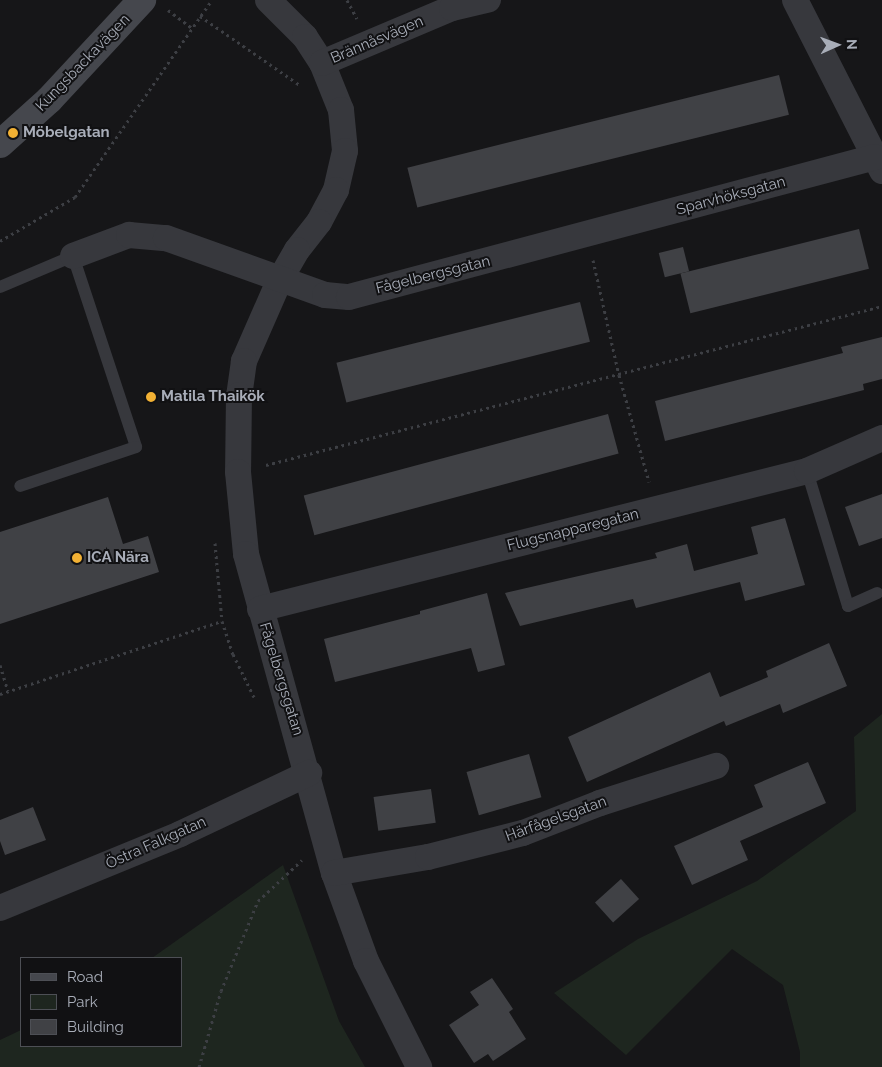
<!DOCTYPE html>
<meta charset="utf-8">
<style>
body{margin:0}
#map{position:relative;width:882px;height:1067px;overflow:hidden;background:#161618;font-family:Raleway,sans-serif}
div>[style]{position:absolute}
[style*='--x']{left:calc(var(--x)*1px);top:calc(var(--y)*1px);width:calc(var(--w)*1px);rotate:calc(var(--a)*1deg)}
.green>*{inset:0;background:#1e261f}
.building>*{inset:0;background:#404145;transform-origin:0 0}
.path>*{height:3px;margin-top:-1.5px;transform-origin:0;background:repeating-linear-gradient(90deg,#3d3f44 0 2.5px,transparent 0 6.5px)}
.lane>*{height:12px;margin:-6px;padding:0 6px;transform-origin:6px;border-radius:6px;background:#37383d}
.street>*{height:26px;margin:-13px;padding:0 13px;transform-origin:13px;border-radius:13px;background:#37383d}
.secondary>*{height:28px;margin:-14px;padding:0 14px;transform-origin:14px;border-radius:14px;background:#45474d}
.dots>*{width:14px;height:14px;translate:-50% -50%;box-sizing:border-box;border:2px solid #111113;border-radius:50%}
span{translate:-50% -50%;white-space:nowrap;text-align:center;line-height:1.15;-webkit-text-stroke:4px #111113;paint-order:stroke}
.street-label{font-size:15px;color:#a8adb8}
.poi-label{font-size:15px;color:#a8adb8;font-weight:700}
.left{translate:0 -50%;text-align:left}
.legend{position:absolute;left:20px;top:957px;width:162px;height:90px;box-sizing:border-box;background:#111113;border:1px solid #4d4f55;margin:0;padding:6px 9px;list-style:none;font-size:15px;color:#a8adb8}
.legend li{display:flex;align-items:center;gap:10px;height:25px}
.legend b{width:25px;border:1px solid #4d4f55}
.north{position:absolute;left:812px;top:20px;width:50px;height:50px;-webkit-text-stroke:4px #111113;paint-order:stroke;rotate:88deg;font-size:14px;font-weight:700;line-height:20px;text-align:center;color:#a8adb8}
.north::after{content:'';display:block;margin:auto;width:18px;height:22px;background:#a8adb8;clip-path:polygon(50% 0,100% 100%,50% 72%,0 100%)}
</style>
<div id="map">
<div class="green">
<div style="clip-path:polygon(882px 714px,882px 1067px,800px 1067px,800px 1052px,783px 985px,732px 949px,626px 1055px,554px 993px,638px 939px,757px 881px,856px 811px,854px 737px)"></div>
<div style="clip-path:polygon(283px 865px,339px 1021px,365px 1067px,0 1067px,0 1040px,21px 1030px,21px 1046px,181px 1046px,181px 958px,152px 958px)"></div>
</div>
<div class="building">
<div style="left:779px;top:75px;width:41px;height:383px;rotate:76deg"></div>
<div style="left:859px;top:229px;width:41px;height:184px;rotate:76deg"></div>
<div style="left:683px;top:247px;width:25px;height:25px;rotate:76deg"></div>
<div style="left:580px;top:302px;width:41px;height:251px;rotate:76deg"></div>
<div style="clip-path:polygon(882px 337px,882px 379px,863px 384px,864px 390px,665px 441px,655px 401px,843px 353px,841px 347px)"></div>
<div style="left:608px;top:414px;width:41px;height:315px;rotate:75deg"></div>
<div style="clip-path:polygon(882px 494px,882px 538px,859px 546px,845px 507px)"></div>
<div style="clip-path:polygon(108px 497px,123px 544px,148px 536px,159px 572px,0 624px,0 532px)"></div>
<div style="clip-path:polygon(785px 518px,805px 585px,745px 601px,740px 582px,636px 608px,633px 599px,520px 626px,505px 593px,657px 558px,655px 553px,687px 544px,694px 571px,758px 554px,751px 527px)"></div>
<div style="clip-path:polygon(487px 593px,505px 665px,478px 672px,471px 648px,335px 682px,324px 639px,420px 614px,420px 611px)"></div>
<div style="clip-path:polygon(829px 643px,847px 686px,783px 713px,780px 704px,726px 726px,724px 721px,587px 782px,568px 737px,710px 672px,720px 697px,768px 677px,766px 671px)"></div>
<div style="left:529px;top:754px;width:45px;height:65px;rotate:74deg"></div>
<div style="clip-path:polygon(808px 762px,826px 803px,740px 841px,748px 860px,692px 885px,674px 846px,763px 807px,754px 785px)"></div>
<div style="left:431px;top:789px;width:34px;height:58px;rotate:82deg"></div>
<div style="clip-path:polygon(33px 807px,46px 840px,5px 855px,0 841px,0 820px)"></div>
<div style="left:621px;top:879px;width:27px;height:35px;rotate:48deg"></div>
<div style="clip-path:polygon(492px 978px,513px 1009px,509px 1012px,526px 1039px,493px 1061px,488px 1054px,474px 1063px,449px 1025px,479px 1005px,470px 992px)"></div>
</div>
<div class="path">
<div style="--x:347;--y:0;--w:21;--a:62"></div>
<div style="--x:168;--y:10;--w:30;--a:37"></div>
<div style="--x:200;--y:16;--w:123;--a:34.7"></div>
<div style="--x:0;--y:241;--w:87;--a:-30.4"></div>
<div style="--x:75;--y:197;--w:240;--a:-55.2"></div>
<div style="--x:593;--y:260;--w:118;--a:77.3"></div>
<div style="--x:619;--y:375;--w:111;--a:74.3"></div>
<div style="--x:266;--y:465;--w:636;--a:-14.47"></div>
<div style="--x:215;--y:543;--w:78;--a:84.9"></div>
<div style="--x:222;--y:621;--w:35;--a:72"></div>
<div style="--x:233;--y:654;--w:48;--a:64"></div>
<div style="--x:0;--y:665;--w:27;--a:73"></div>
<div style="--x:0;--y:694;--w:234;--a:-18.2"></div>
<div style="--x:199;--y:1067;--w:79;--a:-73.9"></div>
<div style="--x:221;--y:991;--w:97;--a:-67.7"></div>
<div style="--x:258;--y:901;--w:60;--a:-43"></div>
</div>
<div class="lane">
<div style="--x:0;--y:287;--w:79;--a:-23"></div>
<div style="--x:73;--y:256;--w:201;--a:71.7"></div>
<div style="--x:136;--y:447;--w:122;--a:161.4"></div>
<div style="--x:807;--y:471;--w:141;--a:73.1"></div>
<div style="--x:848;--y:606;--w:32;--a:-24"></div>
</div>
<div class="street">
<div style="--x:268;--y:0;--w:52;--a:45"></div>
<div style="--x:305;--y:37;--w:31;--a:57"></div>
<div style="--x:322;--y:63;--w:51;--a:68"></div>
<div style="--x:341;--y:110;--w:41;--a:84.4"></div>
<div style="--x:345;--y:151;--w:40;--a:103"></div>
<div style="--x:336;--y:190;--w:36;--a:118"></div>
<div style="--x:319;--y:222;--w:36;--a:128"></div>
<div style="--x:297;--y:250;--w:34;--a:120"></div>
<div style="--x:280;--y:279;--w:90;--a:113.7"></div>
<div style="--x:244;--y:361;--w:34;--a:98"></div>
<div style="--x:239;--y:395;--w:77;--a:90.7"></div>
<div style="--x:238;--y:472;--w:82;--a:84.4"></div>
<div style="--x:246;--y:554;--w:331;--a:74.6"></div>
<div style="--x:334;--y:873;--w:94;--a:70"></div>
<div style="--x:366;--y:961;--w:119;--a:63.4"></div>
<div style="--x:795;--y:0;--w:192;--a:63"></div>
<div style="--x:322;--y:63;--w:141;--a:-22.9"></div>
<div style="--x:452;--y:8;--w:37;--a:-13"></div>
<div style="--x:73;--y:256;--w:60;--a:-20.6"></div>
<div style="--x:129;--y:235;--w:37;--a:5"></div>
<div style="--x:166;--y:238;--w:169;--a:19.7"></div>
<div style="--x:325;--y:295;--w:24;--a:5"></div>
<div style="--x:349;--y:297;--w:544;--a:-14.9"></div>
<div style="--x:260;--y:609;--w:564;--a:-14.16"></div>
<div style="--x:807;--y:471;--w:82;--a:-23.7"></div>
<div style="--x:334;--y:873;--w:95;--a:-9.7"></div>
<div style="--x:428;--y:857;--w:98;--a:-14.2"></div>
<div style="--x:523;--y:833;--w:83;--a:-21.3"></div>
<div style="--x:600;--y:803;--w:122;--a:-17.7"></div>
<div style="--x:0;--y:908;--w:195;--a:-22.3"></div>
<div style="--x:180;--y:834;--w:143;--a:-25.3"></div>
</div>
<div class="secondary">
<div style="--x:0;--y:144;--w:66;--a:-41.9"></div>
<div style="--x:49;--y:100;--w:137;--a:-47.1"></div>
</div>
<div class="dots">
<div style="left:13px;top:133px;background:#f2b134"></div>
<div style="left:151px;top:397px;background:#f2b134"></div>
<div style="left:77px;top:558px;background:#f2b134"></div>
</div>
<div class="street-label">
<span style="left:377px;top:40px;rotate:-23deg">Brännåsvägen</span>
<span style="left:83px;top:63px;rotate:-46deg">Kungsbackavägen</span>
<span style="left:731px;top:196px;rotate:-15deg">Sparvhöksgatan</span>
<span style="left:433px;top:275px;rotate:-14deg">Fågelbergsgatan</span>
<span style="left:573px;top:530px;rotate:-14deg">Flugsnapparegatan</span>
<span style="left:281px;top:679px;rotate:73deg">Fågelbergsgatan</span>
<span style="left:556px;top:819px;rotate:-20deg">Härfågelsgatan</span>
<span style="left:156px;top:843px;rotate:-24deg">Östra Falkgatan</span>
</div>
<div class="poi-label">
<span class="left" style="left:23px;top:133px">Möbelgatan</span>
<span class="left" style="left:161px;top:397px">Matila Thaikök</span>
<span class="left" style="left:87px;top:558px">ICA Nära</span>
</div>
<ul class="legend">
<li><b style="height:6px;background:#45474d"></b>Road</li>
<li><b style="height:14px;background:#1e261f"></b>Park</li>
<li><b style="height:14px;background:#404145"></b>Building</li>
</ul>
<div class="north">N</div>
</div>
